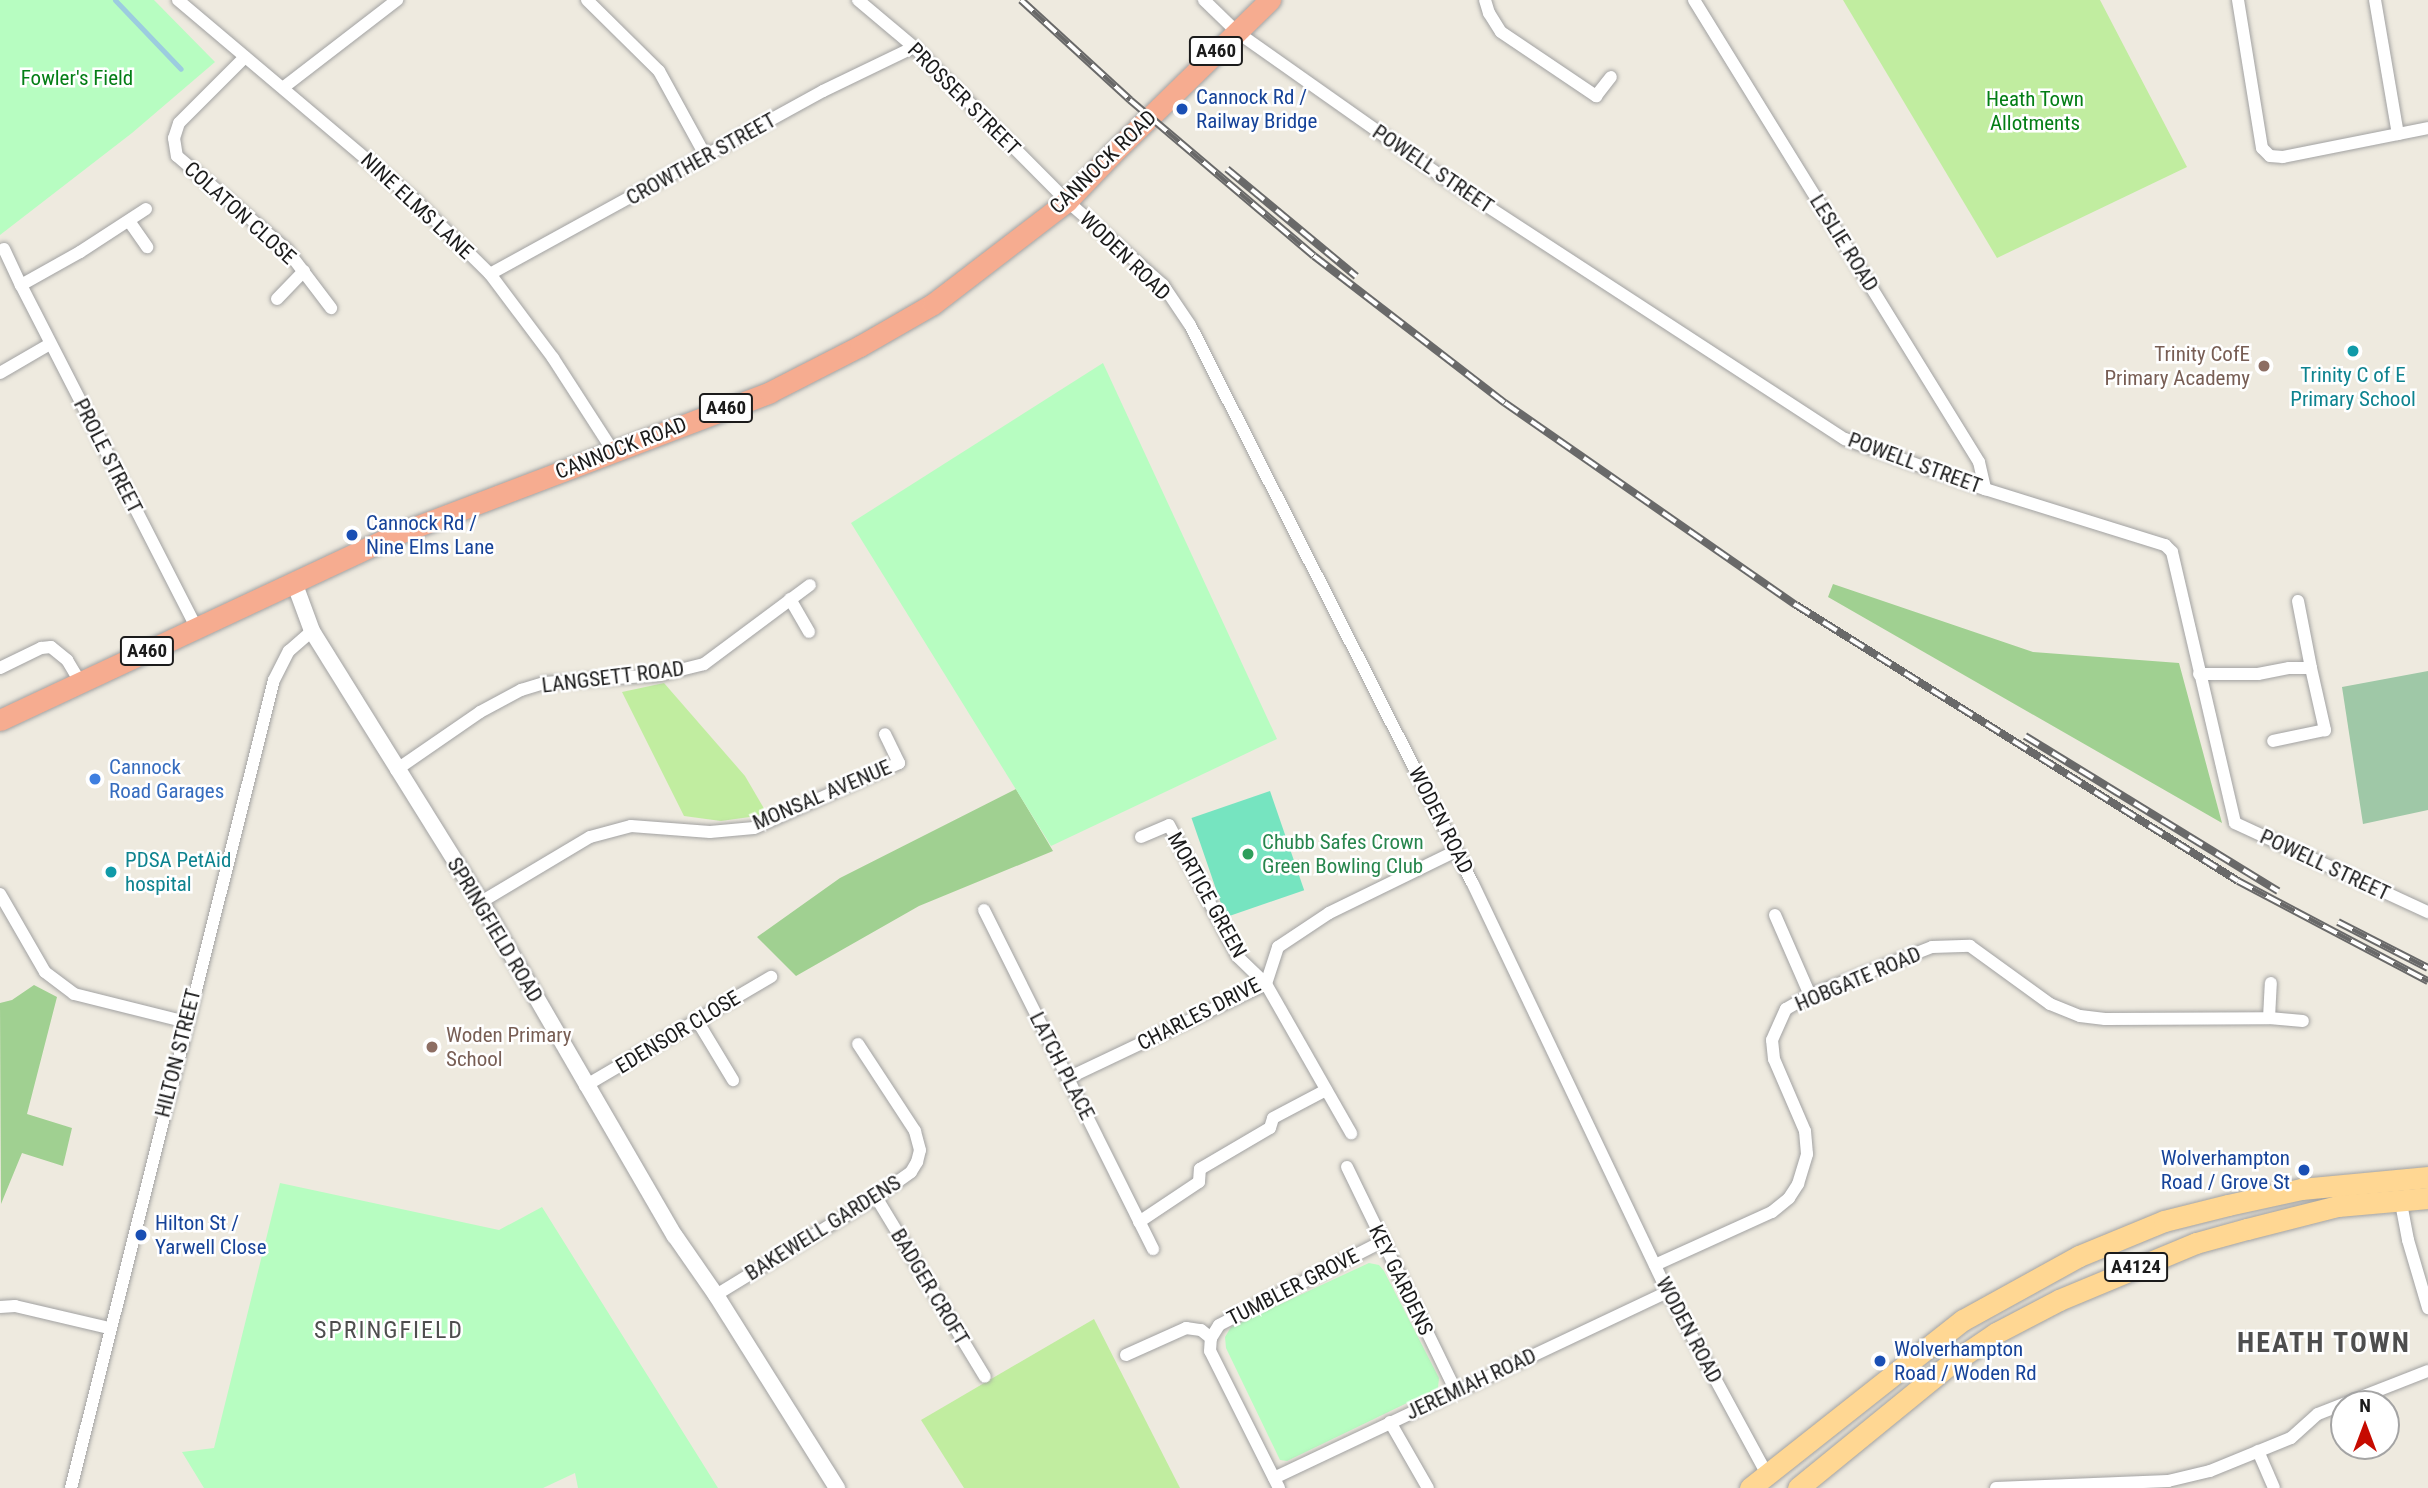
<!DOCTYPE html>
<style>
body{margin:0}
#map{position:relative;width:2428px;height:1488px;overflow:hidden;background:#eeeadf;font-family:"Roboto Condensed",sans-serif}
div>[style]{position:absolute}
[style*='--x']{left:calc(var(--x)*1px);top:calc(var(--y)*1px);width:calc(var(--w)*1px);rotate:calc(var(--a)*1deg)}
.grass>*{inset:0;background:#c1eda0}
.forest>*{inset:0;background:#a0d091}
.cemetery>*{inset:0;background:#9fc8a7}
.park>*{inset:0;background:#b7fdc1}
.pitch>*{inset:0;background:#76e4c0;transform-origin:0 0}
.stream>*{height:5px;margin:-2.5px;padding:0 2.5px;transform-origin:2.5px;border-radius:2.5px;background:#9cccdf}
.roads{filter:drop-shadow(0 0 2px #a2a2a2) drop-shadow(0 0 2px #a2a2a2)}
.minor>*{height:12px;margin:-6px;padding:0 6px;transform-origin:6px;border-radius:6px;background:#fff}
.tertiary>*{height:16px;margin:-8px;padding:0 8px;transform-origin:8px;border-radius:8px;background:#fff}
.primary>*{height:21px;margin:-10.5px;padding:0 10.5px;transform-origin:10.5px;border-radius:10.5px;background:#ffd793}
.trunk>*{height:21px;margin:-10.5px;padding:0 10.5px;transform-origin:10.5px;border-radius:10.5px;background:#f6ac90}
.rail>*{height:8px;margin-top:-4px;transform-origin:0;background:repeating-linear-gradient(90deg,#fff 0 16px,#696969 0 32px);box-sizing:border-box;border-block:2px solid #696969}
.dots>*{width:19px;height:19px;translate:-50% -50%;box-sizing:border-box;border:4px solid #fff;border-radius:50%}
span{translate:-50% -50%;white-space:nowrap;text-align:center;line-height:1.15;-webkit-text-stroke:5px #fff;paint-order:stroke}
.shield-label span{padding:2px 5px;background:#fff;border:2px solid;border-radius:5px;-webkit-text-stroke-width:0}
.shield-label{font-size:19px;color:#1b1b1b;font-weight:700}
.park-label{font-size:21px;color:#037e15}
.transit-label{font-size:21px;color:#164399}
.left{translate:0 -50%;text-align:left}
.right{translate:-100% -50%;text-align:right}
.street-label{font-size:21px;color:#1b1b1b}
.education-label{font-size:21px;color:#785e54}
.culture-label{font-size:21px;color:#0d838f}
.shop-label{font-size:21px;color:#366cbe}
.leisure-label{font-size:21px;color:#27864d}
.quarter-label{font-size:24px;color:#4e4e4e;letter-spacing:2px}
.district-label{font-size:28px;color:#4e4e4e;font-weight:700;letter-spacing:2px}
.north{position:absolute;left:2330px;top:1390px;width:70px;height:70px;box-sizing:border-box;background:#fff;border:2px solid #a4a4a4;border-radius:50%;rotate:0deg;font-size:19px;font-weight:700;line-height:28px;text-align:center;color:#1b1b1b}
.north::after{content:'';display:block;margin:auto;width:24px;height:32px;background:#c60b00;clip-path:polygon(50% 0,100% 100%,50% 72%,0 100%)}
</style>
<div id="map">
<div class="grass">
<div style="clip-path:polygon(1843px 0,2100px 0,2187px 167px,1997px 258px)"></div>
<div style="clip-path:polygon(664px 683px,745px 776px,766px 812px,764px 815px,721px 821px,684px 816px,622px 692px)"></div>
<div style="clip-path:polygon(1094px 1319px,1180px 1488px,964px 1488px,921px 1420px)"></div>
</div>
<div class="forest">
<div style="clip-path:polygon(1833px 584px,2033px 652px,2179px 663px,2222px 823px,1828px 597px)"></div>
<div style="clip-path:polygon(1016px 789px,1053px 851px,919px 906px,796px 976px,757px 937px,840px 878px)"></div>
<div style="clip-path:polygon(34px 985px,57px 997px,27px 1114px,72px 1128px,63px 1166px,22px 1153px,1px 1204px,0 1003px,12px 1000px)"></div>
</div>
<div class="cemetery">
<div style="clip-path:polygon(2428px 671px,2428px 810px,2363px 824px,2342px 687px)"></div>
</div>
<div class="park">
<div style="clip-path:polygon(0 0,154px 0,215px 62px,132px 133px,0 235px)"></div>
<div style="clip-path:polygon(1103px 363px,1277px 739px,1051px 846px,851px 523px)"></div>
<div style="clip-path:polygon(280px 1183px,499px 1230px,542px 1207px,718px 1488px,578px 1488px,575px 1473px,543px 1488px,204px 1488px,182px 1452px,214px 1448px)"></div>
<div style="clip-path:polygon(1369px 1263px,1379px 1265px,1384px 1271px,1439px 1378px,1438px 1388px,1287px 1461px,1280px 1460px,1226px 1348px,1225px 1337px,1231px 1327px)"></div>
</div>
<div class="pitch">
<div style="left:1270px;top:791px;width:105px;height:83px;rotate:71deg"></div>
</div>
<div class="stream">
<div style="--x:115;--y:0;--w:95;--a:46.3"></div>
</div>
<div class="roads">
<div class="minor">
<div style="--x:178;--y:0;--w:312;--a:40.2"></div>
<div style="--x:416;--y:201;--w:104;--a:44.6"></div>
<div style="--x:490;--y:274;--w:105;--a:53.1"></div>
<div style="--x:553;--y:358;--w:111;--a:57.2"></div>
<div style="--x:587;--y:0;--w:101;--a:44.6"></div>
<div style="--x:659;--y:71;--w:98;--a:61.3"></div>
<div style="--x:858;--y:0;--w:73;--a:40"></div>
<div style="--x:914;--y:47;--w:217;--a:45.2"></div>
<div style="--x:1067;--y:201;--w:128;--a:41.2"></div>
<div style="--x:1163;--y:285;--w:48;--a:56"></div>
<div style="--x:1190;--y:325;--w:627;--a:63.15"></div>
<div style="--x:1473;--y:884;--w:452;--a:64.5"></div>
<div style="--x:1668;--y:1292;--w:207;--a:61.5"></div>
<div style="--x:1204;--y:0;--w:46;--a:44.1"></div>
<div style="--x:1237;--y:32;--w:250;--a:35.2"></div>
<div style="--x:1441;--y:176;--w:482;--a:33.1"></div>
<div style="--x:1845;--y:439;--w:149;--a:19.7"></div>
<div style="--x:1985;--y:489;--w:189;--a:17.3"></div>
<div style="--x:2165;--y:545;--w:10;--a:45"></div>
<div style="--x:2172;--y:552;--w:278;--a:76.9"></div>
<div style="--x:2235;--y:823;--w:213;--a:24.8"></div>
<div style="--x:1485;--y:0;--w:14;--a:73"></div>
<div style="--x:1489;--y:13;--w:22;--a:58"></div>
<div style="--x:1501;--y:32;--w:115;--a:34"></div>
<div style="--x:1596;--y:96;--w:24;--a:-52"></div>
<div style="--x:1694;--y:0;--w:543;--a:58.33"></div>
<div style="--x:1979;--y:462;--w:28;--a:77"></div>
<div style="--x:2238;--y:0;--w:150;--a:80.8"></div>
<div style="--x:2262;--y:148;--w:11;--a:45"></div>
<div style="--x:2270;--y:156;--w:13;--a:4"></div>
<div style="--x:2283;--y:157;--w:148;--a:-11.3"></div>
<div style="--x:2375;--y:0;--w:136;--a:80.3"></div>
<div style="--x:245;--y:57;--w:93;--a:135"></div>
<div style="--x:179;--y:123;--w:16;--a:108"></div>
<div style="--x:174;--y:138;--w:18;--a:81"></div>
<div style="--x:177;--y:156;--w:145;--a:40.5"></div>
<div style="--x:287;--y:250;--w:73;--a:52.8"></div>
<div style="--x:284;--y:87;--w:143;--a:-37.6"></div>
<div style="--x:146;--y:209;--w:79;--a:146.9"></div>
<div style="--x:80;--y:252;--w:68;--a:150.8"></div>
<div style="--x:21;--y:285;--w:384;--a:62.9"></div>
<div style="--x:129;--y:221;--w:32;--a:55"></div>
<div style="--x:4;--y:249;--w:40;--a:65"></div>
<div style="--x:490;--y:274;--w:380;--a:-28.8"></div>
<div style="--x:823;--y:91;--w:101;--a:-25.8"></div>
<div style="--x:277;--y:299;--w:39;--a:-46"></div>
<div style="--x:0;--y:373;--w:58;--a:-30.1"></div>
<div style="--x:790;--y:599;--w:38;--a:60"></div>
<div style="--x:2298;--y:601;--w:68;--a:79"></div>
<div style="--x:0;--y:668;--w:46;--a:-26"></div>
<div style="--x:41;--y:648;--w:10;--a:-6"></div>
<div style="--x:51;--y:647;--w:21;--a:39"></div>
<div style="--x:67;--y:660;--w:26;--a:59"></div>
<div style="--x:2199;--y:674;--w:59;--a:0"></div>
<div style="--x:2258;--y:674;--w:32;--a:-11"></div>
<div style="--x:2289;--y:668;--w:22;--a:0"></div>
<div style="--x:2311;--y:668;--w:64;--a:77.3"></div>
<div style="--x:2325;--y:730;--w:53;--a:168.1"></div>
<div style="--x:396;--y:770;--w:102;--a:-34.6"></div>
<div style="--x:480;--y:712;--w:47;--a:-28.2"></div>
<div style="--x:521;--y:690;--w:24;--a:-17"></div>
<div style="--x:544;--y:683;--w:116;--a:-3.9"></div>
<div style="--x:660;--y:675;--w:45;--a:-14"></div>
<div style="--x:704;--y:664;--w:132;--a:-36.7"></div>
<div style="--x:1141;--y:837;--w:30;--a:-23"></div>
<div style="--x:1169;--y:825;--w:149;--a:62.4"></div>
<div style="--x:1238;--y:957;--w:39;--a:44"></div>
<div style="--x:1266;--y:984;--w:172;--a:60.3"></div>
<div style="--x:0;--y:894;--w:90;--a:60"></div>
<div style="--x:45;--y:972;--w:36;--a:37"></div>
<div style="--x:74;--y:994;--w:115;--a:14"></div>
<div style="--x:481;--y:902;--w:127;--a:-30.8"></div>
<div style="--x:590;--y:837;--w:42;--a:-15"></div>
<div style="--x:631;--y:826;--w:79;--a:4.3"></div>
<div style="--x:710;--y:832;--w:44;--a:-5.2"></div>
<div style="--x:754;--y:828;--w:159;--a:-24.1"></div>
<div style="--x:899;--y:763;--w:32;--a:-116"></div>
<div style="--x:984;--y:910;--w:379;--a:63.5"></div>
<div style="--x:1775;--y:915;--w:87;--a:66.4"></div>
<div style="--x:2269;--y:1018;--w:35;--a:-87"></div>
<div style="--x:698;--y:1022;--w:68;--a:58.9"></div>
<div style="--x:1068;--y:1078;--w:219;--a:-25.4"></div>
<div style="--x:1266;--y:984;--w:39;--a:-72"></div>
<div style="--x:1278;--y:947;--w:61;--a:-33.7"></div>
<div style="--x:1329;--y:913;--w:141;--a:-26"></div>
<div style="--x:585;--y:1086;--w:216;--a:-30.4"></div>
<div style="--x:1347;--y:1167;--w:249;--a:64.1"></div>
<div style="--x:876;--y:1197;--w:210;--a:58.8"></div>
<div style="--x:2400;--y:1198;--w:43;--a:79.2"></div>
<div style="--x:2408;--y:1240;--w:71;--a:73.6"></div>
<div style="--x:1139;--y:1222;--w:72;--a:-33.7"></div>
<div style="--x:1199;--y:1182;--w:13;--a:-86"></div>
<div style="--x:1200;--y:1169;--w:81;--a:-30.4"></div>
<div style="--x:1270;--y:1128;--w:10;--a:-73"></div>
<div style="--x:1273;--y:1118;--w:60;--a:-27.8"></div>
<div style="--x:1655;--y:1265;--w:128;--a:-24.4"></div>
<div style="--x:1772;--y:1212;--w:22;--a:-39"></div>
<div style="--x:1789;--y:1198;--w:17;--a:-57"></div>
<div style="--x:1798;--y:1184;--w:31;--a:-73"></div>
<div style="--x:1807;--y:1154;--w:23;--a:-95"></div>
<div style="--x:1805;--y:1131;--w:78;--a:-113.3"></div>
<div style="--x:1774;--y:1059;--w:19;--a:-96"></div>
<div style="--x:1772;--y:1040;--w:34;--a:-66"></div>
<div style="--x:1786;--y:1009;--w:28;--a:-30"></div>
<div style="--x:1810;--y:995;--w:131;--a:-21.5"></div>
<div style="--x:1932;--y:947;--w:38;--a:-2"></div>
<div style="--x:1970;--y:946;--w:99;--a:35.9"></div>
<div style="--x:2050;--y:1004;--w:32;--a:22"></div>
<div style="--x:2080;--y:1016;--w:25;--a:7"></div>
<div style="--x:2105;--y:1019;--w:164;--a:-0.3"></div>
<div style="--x:2269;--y:1018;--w:34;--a:5"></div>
<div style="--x:716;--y:1295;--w:188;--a:-31.5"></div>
<div style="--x:876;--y:1197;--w:43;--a:-35.5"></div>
<div style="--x:911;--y:1172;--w:12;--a:-59"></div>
<div style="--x:917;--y:1162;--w:12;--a:-76"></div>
<div style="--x:920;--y:1150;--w:20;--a:-105"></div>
<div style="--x:915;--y:1131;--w:104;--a:-123.2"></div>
<div style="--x:0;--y:1307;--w:15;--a:-4"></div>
<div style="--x:15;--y:1306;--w:97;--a:13.2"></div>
<div style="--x:1126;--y:1355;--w:66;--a:-24.2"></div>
<div style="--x:1186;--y:1328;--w:15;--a:8"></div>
<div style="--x:1201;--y:1330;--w:13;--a:39"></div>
<div style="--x:1390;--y:1422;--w:76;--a:60.1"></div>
<div style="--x:2258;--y:1451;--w:40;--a:66.6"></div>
<div style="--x:1274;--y:1478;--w:436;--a:-25.3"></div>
<div style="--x:71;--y:1488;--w:833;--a:-75.9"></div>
<div style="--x:274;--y:680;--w:33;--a:-63"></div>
<div style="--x:289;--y:651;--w:30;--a:-41"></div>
<div style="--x:1279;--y:1488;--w:153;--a:-116.7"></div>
<div style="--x:1210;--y:1351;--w:13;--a:-86"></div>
<div style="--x:1211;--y:1338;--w:15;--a:-58"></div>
<div style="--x:1219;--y:1325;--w:182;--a:-27.1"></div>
<div style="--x:1996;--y:1488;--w:172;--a:-2.3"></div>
<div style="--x:2168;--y:1481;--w:43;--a:-13.4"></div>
<div style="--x:2210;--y:1471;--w:87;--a:-22.2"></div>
<div style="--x:2291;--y:1438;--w:36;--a:-42"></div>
<div style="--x:2318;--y:1414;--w:118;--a:-21.4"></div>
</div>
<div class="tertiary">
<div style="--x:294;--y:582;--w:52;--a:69.8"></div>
<div style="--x:312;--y:631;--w:319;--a:58.1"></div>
<div style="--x:481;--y:902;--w:386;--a:59.9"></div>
<div style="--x:675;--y:1236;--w:72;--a:55.2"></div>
<div style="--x:716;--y:1295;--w:228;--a:57.9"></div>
</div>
<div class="primary">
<div style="--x:1750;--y:1488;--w:271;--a:-38.3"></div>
<div style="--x:1963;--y:1320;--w:132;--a:-28.9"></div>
<div style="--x:2079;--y:1256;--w:92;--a:-22.4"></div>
<div style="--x:2164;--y:1221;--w:66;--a:-14"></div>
<div style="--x:2228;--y:1205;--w:75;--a:-12.4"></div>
<div style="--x:2301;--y:1189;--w:128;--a:-5.4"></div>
<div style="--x:1798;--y:1488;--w:195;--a:-39.2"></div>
<div style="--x:1949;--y:1365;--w:57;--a:-34.2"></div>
<div style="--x:1996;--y:1333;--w:71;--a:-27.6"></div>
<div style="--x:2059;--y:1300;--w:148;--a:-22.6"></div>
<div style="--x:2196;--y:1243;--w:53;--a:-15.4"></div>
<div style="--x:2247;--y:1229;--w:94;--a:-14.2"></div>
<div style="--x:2338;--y:1206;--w:90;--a:-5.1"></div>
</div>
<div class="trunk">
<div style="--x:0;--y:720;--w:438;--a:-25.1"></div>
<div style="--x:397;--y:534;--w:399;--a:-20.8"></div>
<div style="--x:770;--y:392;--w:101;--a:-27.1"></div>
<div style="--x:860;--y:346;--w:84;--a:-29.9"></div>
<div style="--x:933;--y:304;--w:169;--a:-37.5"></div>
<div style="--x:1067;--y:201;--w:65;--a:-46.2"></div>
<div style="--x:1112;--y:154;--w:221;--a:-44.3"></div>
</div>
</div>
<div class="rail">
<div style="--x:1021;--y:0;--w:148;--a:42.5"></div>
<div style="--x:1130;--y:100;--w:241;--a:40.3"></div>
<div style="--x:1314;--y:256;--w:241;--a:37.6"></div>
<div style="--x:1505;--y:403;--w:354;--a:34.8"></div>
<div style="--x:1796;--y:605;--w:521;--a:31.98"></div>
<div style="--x:2238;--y:881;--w:215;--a:27.8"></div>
<div style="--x:1227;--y:169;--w:168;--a:39.7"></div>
<div style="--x:2025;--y:736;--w:297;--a:31.5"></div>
<div style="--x:2338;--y:922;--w:101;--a:27.1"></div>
</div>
<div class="dots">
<div style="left:1182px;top:109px;background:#1a4fb4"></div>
<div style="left:2353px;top:351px;background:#0f9aa8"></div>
<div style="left:2264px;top:366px;background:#8d6e63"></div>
<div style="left:352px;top:535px;background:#1a4fb4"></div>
<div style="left:95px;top:779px;background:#3f7fe0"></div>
<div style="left:1248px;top:854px;background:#2e9e5b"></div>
<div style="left:111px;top:872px;background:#0f9aa8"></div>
<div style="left:432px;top:1047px;background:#8d6e63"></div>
<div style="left:2304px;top:1170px;background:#1a4fb4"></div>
<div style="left:141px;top:1235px;background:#1a4fb4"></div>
<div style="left:1880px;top:1361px;background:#1a4fb4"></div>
</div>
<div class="shield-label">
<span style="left:1216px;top:51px">A460</span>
<span style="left:726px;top:408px">A460</span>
<span style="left:147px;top:651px">A460</span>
<span style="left:2136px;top:1267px">A4124</span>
</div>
<div class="park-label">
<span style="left:77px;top:78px">Fowler's Field</span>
<span style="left:2035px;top:111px">Heath Town<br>Allotments</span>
</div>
<div class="transit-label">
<span class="left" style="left:1196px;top:109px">Cannock Rd /<br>Railway Bridge</span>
<span class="left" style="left:366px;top:535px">Cannock Rd /<br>Nine Elms Lane</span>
<span class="right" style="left:2290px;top:1170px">Wolverhampton<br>Road / Grove St</span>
<span class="left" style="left:155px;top:1235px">Hilton St /<br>Yarwell Close</span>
<span class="left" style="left:1894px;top:1361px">Wolverhampton<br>Road / Woden Rd</span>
</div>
<div class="street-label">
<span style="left:964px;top:99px;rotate:45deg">PROSSER STREET</span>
<span style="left:701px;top:159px;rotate:-29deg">CROWTHER STREET</span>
<span style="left:1103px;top:162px;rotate:-44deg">CANNOCK ROAD</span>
<span style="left:1433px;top:169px;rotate:34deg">POWELL STREET</span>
<span style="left:417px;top:206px;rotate:43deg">NINE ELMS LANE</span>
<span style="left:240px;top:213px;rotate:42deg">COLATON CLOSE</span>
<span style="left:1844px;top:243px;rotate:58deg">LESLIE ROAD</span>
<span style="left:1125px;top:256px;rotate:44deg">WODEN ROAD</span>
<span style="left:621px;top:448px;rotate:-21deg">CANNOCK ROAD</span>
<span style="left:108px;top:456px;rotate:63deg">PROLE STREET</span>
<span style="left:1915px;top:463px;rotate:20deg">POWELL STREET</span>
<span style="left:613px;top:677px;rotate:-7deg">LANGSETT ROAD</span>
<span style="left:822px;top:795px;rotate:-23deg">MONSAL AVENUE</span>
<span style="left:1441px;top:820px;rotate:63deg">WODEN ROAD</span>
<span style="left:2325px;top:865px;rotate:25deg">POWELL STREET</span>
<span style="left:1207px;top:895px;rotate:61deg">MORTICE GREEN</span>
<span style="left:495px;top:930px;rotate:59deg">SPRINGFIELD ROAD</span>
<span style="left:1858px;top:979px;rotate:-23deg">HOBGATE ROAD</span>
<span style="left:1199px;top:1014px;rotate:-27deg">CHARLES DRIVE</span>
<span style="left:678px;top:1032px;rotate:-31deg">EDENSOR CLOSE</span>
<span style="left:178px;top:1053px;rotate:-76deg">HILTON STREET</span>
<span style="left:1062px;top:1066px;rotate:63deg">LATCH PLACE</span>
<span style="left:823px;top:1228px;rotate:-32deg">BAKEWELL GARDENS</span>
<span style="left:1401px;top:1280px;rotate:64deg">KEY GARDENS</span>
<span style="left:930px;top:1287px;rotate:59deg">BADGER CROFT</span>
<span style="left:1293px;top:1287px;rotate:-27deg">TUMBLER GROVE</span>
<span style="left:1689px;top:1330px;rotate:62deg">WODEN ROAD</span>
<span style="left:1471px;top:1384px;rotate:-25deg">JEREMIAH ROAD</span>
</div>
<div class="education-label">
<span class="right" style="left:2250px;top:366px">Trinity CofE<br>Primary Academy</span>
<span class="left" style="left:446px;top:1047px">Woden Primary<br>School</span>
</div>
<div class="culture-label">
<span style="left:2353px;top:387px">Trinity C of E<br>Primary School</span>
<span class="left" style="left:125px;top:872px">PDSA PetAid<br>hospital</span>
</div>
<div class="shop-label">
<span class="left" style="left:109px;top:779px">Cannock<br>Road Garages</span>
</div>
<div class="leisure-label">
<span class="left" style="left:1262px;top:854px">Chubb Safes Crown<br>Green Bowling Club</span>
</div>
<div class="quarter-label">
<span style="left:389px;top:1331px">SPRINGFIELD</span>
</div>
<div class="district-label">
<span style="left:2324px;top:1343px">HEATH TOWN</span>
</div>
<div class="north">N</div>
</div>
